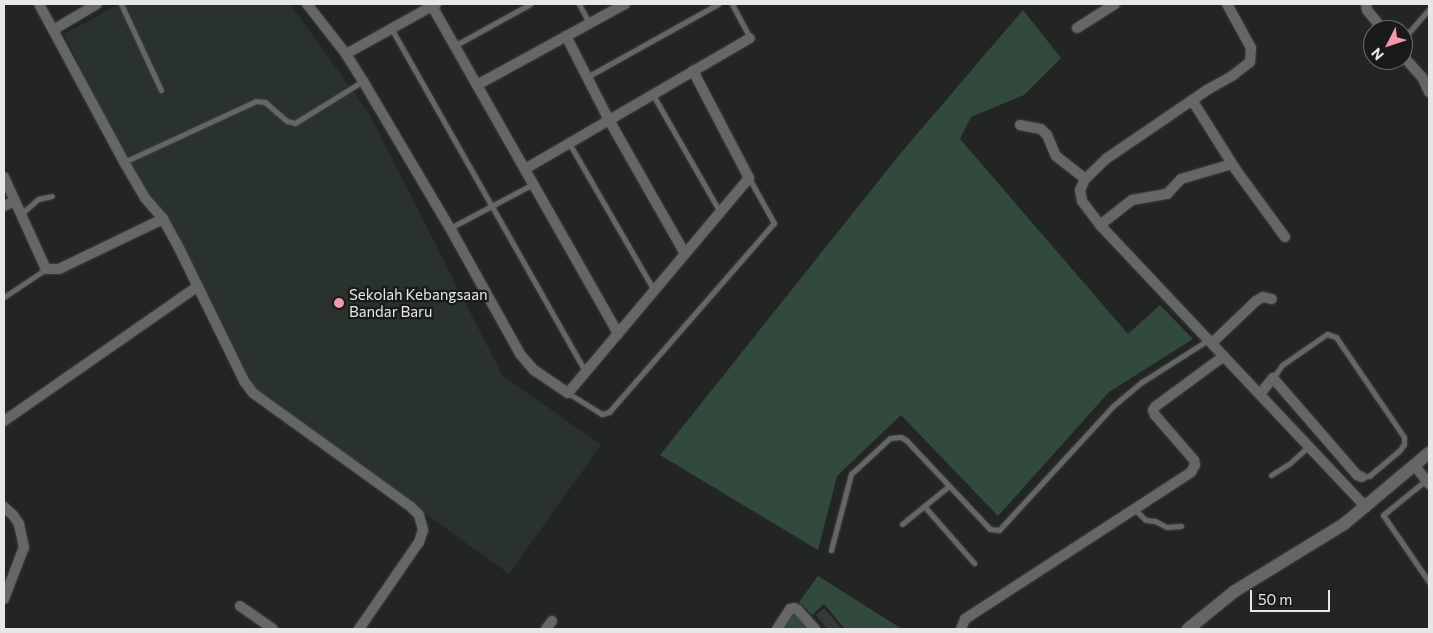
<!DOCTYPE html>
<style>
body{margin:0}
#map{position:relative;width:1433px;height:633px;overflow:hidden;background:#222523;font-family:Commissioner,sans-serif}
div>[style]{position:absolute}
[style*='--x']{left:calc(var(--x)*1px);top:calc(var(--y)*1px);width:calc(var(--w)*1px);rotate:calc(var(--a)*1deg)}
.built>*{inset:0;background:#2a322d}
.green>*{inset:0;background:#324a3c}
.building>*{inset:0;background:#363937}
.roads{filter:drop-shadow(0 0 1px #404241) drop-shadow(0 0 1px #404241)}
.service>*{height:5px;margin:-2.5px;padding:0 2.5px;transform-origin:2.5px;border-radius:2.5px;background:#646765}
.minor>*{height:10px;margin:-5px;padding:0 5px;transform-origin:5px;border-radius:5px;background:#646765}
.secondary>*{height:12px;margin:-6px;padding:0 6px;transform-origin:6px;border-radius:6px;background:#646765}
.dots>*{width:14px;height:14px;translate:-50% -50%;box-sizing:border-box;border:2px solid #191b1a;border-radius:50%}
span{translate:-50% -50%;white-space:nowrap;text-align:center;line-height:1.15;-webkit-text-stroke:4.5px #191b1a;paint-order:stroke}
.poi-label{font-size:15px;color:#e6e8e7}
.left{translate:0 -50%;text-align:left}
.frame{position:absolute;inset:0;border:5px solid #e6e8e7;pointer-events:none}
.north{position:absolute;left:1363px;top:20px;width:50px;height:50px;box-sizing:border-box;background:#191b1a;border:1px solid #6b6d6c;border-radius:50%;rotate:229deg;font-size:14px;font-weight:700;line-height:20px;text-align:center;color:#e6e8e7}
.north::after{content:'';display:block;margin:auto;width:18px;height:22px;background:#f39aaa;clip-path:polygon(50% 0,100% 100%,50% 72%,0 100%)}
.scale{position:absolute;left:1250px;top:590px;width:80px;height:22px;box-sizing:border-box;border:2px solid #e6e8e7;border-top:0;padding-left:6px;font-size:15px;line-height:18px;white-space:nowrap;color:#e6e8e7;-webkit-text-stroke:4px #191b1a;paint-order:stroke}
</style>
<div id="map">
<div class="built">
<div style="clip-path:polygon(119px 4px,290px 4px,369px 113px,502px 375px,601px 445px,509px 574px,256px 392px,177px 232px,134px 177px,64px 34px)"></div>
</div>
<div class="green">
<div style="clip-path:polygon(1023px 10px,1061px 58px,1024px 95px,971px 117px,960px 139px,1128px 334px,1160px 305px,1193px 339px,1109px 392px,998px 516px,901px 415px,837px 476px,818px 550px,660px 455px,900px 154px)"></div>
<div style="clip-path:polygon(818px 576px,902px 629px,845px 629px,824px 604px,812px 615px,799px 602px)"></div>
<div style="clip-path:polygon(794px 612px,812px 629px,780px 629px)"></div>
</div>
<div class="building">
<div style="clip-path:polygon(824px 608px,842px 629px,827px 629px,816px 615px)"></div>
</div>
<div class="roads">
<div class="service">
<div style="--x:121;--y:4;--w:95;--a:65.1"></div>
<div style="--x:579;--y:4;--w:21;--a:62"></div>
<div style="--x:732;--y:4;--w:38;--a:62"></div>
<div style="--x:391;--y:28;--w:394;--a:60.5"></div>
<div style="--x:1403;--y:39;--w:40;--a:-49"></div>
<div style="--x:454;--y:46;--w:87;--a:-28.9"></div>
<div style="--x:587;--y:77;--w:150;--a:-29.1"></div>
<div style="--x:653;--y:95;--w:135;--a:60.2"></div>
<div style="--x:569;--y:143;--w:170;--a:60"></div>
<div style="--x:124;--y:162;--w:145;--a:-24.8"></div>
<div style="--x:256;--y:101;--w:9;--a:6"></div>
<div style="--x:265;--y:102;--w:29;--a:41"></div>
<div style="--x:287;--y:121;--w:8;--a:14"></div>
<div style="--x:295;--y:123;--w:80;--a:-31.7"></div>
<div style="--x:21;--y:214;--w:23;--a:-41"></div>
<div style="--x:38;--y:199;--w:14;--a:-12"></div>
<div style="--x:450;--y:228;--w:94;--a:-27.9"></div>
<div style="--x:4;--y:297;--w:50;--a:-33.7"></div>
<div style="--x:1273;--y:378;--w:16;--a:-55"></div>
<div style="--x:1282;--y:365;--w:55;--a:-34.6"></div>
<div style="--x:1327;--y:334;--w:9;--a:18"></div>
<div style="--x:1336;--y:337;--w:121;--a:55.8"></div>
<div style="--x:1404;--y:437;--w:7;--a:90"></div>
<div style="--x:1404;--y:444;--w:7;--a:124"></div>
<div style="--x:1400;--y:450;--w:40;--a:140"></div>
<div style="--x:1369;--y:476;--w:7;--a:172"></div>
<div style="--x:568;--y:393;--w:40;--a:32"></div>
<div style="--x:602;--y:414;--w:7;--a:-16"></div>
<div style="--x:609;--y:412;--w:251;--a:-48.9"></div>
<div style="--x:774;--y:223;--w:51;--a:-119.1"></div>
<div style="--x:1271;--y:475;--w:22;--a:-32"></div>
<div style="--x:1290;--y:463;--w:25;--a:-42"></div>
<div style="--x:1426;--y:480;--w:55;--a:140.9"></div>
<div style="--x:1383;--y:515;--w:81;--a:55.5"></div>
<div style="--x:924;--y:506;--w:76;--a:48.7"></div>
<div style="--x:1134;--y:509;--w:16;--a:43"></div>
<div style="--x:1146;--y:520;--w:9;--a:6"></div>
<div style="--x:1155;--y:521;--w:13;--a:27"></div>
<div style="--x:1167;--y:527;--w:14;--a:-4"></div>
<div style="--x:902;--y:524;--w:60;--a:-39"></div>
<div style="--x:831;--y:550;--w:79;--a:-75.3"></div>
<div style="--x:851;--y:474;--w:53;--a:-42.7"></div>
<div style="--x:890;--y:438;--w:11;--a:-5"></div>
<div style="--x:901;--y:437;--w:6;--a:31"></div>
<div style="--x:906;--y:440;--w:122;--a:46.7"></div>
<div style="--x:990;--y:529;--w:9;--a:6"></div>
<div style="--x:999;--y:530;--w:168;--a:-47.4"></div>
<div style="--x:1113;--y:406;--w:38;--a:-40"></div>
<div style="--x:1142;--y:382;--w:78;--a:-32.5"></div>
</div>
<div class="minor">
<div style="--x:39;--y:4;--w:179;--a:61.7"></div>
<div style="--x:124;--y:162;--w:42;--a:59.7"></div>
<div style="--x:145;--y:198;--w:28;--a:49"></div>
<div style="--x:163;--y:219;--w:29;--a:61"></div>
<div style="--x:177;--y:244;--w:153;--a:63.9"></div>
<div style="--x:244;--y:381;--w:15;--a:53"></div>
<div style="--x:253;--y:393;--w:195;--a:35.8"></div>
<div style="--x:411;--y:507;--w:11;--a:45"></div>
<div style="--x:419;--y:515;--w:16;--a:75"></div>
<div style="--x:423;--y:530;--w:13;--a:108"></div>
<div style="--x:419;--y:542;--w:106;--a:124.6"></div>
<div style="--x:307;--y:4;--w:63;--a:52"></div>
<div style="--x:346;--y:54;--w:32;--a:58"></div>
<div style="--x:363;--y:81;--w:171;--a:59.4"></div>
<div style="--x:450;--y:228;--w:144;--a:60.9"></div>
<div style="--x:520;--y:354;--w:21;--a:49"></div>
<div style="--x:534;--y:370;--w:41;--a:34.1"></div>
<div style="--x:568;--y:393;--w:281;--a:-49.9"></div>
<div style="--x:749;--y:178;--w:121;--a:-117.6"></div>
<div style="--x:1227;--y:4;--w:50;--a:61.4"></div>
<div style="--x:1251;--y:48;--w:14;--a:94"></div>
<div style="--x:1250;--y:62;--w:23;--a:142"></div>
<div style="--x:1232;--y:76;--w:29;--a:151"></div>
<div style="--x:1207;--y:90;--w:122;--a:145.7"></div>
<div style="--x:1106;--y:159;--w:29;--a:136"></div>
<div style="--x:1085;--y:179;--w:12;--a:114"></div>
<div style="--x:1080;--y:190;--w:11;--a:80"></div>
<div style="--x:1082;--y:201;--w:30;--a:53"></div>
<div style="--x:1100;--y:225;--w:388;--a:46.7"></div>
<div style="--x:1366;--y:4;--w:6;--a:81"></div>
<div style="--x:1367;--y:10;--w:26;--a:51"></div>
<div style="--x:432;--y:6;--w:377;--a:60.4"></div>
<div style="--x:1077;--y:28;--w:45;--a:-32.3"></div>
<div style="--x:53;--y:30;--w:51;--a:-30.6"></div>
<div style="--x:566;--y:36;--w:94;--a:62.9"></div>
<div style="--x:609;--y:120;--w:154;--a:60.4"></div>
<div style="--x:346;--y:54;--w:103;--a:-29.1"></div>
<div style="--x:1403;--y:56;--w:28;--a:48"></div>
<div style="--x:1422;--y:77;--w:17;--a:65"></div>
<div style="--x:477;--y:85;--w:169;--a:-28.7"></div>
<div style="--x:1192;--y:100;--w:83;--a:57.8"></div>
<div style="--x:1236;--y:170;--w:83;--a:53.8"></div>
<div style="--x:1020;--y:125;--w:21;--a:11"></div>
<div style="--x:1041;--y:129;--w:8;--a:45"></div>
<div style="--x:1047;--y:135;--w:23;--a:67"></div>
<div style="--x:1056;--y:156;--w:37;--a:38"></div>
<div style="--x:525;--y:169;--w:260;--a:-30.2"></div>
<div style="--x:4;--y:177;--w:101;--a:65.5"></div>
<div style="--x:46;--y:269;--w:13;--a:0"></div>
<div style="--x:59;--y:269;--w:115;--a:-25.7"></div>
<div style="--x:4;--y:206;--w:12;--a:-24"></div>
<div style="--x:1100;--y:225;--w:41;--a:-38"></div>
<div style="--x:1132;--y:200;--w:36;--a:-10"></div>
<div style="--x:1167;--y:194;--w:21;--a:-47"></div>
<div style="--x:1181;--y:179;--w:53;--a:-16.4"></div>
<div style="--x:1212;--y:343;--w:61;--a:-43.7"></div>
<div style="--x:1256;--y:301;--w:8;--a:-30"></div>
<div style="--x:1263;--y:297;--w:9;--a:13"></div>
<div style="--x:1260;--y:394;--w:21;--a:-51"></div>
<div style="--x:1273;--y:378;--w:128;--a:49.1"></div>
<div style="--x:1357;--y:475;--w:5;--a:22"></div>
<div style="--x:4;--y:421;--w:235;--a:-34.8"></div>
<div style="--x:1415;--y:466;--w:23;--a:52"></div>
<div style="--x:4;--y:507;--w:12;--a:42"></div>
<div style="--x:13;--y:515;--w:11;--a:56"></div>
<div style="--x:19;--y:524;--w:24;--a:78"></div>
<div style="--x:24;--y:547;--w:56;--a:111"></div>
<div style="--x:240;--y:606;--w:40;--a:34.9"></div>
<div style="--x:546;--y:629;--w:10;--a:-53"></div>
<div style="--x:777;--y:629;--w:24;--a:-57"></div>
<div style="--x:790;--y:609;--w:4;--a:-14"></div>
<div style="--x:794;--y:608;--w:4;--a:27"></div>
<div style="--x:798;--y:610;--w:25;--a:48"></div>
<div style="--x:961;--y:629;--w:11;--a:-68"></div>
<div style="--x:965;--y:619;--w:270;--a:-33"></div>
<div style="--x:1191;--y:472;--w:8;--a:-60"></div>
<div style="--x:1195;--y:465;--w:5;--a:-101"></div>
<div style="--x:1194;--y:460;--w:60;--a:-130.9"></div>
<div style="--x:1155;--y:415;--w:5;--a:-112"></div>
<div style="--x:1153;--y:410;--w:5;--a:-53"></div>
<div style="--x:1156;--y:406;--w:84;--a:-36.3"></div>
</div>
<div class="secondary">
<div style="--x:1188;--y:629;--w:60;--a:-39"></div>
<div style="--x:1235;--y:591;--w:128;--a:-31.6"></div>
<div style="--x:1344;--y:524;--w:111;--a:-39.9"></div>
</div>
</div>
<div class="dots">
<div style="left:339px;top:303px;background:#f39aaa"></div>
</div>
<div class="poi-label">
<span class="left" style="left:349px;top:303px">Sekolah Kebangsaan<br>Bandar Baru</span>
</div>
<div class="frame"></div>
<div class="north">N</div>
<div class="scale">50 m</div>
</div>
